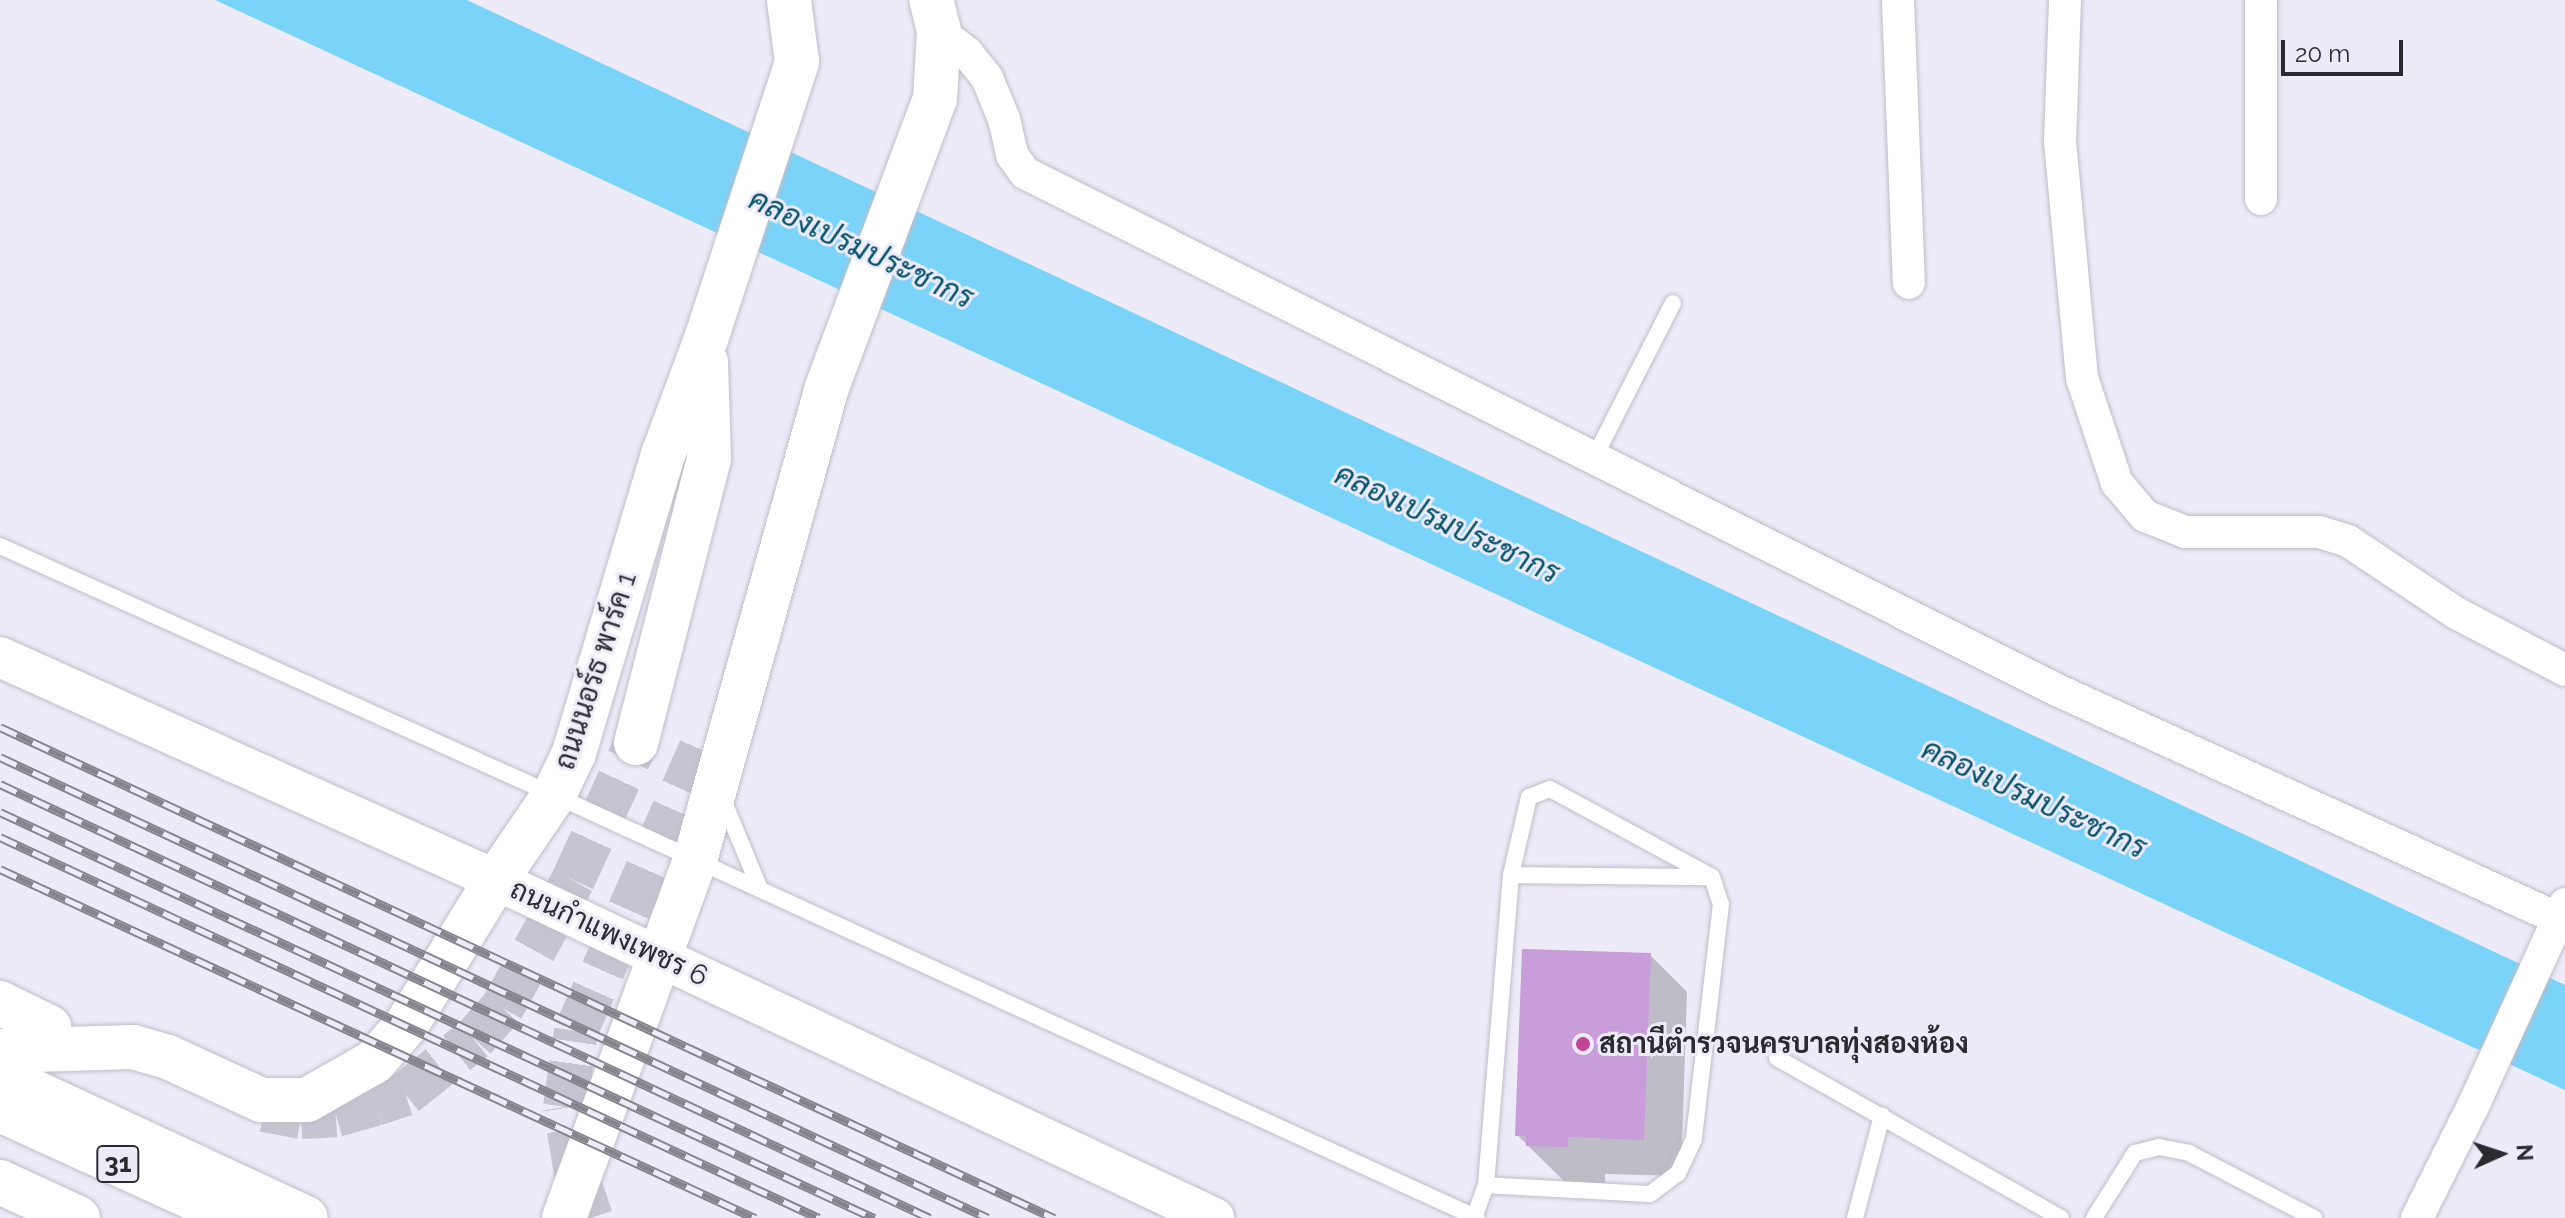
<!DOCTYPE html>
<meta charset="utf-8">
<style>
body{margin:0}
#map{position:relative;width:2565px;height:1218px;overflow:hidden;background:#eeebf9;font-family:Raleway,Sarabun,sans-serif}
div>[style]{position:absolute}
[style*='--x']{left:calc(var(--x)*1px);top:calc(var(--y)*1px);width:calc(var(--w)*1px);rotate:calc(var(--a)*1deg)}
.water>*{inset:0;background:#7ad3f8}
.shadow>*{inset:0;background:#0003}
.building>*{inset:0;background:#c99cda}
.secondary-tunnel>*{height:44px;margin-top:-22px;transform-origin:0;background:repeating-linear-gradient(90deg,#c7c4d1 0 44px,transparent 0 66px)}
.roads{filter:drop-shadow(0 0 2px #c0bdca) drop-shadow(0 0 2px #c0bdca)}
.service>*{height:16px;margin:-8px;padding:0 8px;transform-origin:8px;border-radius:8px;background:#fff}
.minor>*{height:32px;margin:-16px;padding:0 16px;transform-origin:16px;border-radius:16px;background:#fff}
.tertiary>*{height:40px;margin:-20px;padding:0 20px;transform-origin:20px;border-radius:20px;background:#fff}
.secondary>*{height:44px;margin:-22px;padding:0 22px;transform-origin:22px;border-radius:22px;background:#fff}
.trunk>*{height:44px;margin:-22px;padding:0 22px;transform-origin:22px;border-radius:22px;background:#fff}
.motorway>*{height:44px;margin:-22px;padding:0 22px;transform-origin:22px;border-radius:22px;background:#fff}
.rail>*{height:9px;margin-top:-4.5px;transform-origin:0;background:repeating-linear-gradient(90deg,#eeebf9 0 18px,#86848d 0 36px);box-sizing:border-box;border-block:2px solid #86848d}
.dots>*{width:22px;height:22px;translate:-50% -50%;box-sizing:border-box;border:4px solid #eeebf9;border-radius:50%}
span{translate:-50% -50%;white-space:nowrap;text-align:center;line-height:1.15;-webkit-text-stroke:6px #eeebf9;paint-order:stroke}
.shield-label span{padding:2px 6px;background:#eeebf9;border:2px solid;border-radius:6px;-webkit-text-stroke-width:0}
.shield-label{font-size:26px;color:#2b2a2f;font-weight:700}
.street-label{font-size:28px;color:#2b2a2f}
.poi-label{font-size:28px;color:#2b2a2f;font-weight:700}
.left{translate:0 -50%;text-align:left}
.water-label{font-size:30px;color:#005169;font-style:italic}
.north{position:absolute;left:2461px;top:1114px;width:80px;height:80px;-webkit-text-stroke:6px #eeebf9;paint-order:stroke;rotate:87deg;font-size:22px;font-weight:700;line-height:32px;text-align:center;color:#2b2a2f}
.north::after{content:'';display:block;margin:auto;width:28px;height:36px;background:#2b2a2f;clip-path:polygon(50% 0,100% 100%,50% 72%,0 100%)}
.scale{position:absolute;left:2281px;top:40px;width:122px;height:36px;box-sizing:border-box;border:4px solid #2b2a2f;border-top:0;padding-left:10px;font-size:24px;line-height:28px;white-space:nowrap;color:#2b2a2f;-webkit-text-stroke:6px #eeebf9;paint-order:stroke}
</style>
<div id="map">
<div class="water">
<div style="clip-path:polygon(215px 0,467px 0,2565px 985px,2565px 1090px)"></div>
</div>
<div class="shadow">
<div style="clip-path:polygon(1650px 955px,1687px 992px,1681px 1176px,1605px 1174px,1605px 1183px,1565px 1182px,1517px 1135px)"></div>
</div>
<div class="building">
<div style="clip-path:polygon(1522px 949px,1651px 953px,1644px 1140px,1568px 1137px,1568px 1147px,1526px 1146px,1526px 1136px,1515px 1136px)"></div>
</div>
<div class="secondary-tunnel">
<div style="--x:264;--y:1110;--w:38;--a:11"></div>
<div style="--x:301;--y:1117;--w:35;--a:-3"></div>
<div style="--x:336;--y:1115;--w:41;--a:-15.8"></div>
<div style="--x:375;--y:1104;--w:32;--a:-18"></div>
<div style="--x:405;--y:1094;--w:88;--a:-38.6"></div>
<div style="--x:474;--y:1039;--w:42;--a:-47.9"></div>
<div style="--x:502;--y:1008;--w:146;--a:-61"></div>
<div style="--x:573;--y:880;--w:151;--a:-65.3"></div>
<div style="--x:591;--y:1218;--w:47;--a:-108.4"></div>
<div style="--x:576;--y:1173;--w:67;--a:-99.5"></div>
<div style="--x:565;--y:1107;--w:77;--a:-81.8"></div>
<div style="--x:576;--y:1031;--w:309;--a:-66.2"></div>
</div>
<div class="roads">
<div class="service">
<div style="--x:1593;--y:460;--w:176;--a:-63"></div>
<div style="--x:0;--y:546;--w:607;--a:24.2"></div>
<div style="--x:554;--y:795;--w:1015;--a:24.62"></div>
<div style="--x:722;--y:797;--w:100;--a:67.6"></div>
<div style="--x:1511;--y:875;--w:198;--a:0.6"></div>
<div style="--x:1777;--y:1058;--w:326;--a:29.4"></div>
<div style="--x:1474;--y:1218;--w:35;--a:-70"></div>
<div style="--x:1486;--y:1185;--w:311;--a:-85.4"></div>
<div style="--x:1511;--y:875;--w:80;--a:-77"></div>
<div style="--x:1529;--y:797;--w:22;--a:-21"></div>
<div style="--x:1550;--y:789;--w:184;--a:28.5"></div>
<div style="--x:1712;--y:877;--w:28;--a:72"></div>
<div style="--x:1721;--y:904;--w:237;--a:96.6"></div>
<div style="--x:1694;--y:1139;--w:38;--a:115"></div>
<div style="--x:1678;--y:1173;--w:35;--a:143"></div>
<div style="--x:1650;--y:1194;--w:164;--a:-176.9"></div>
<div style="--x:1855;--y:1218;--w:106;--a:-75.2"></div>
<div style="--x:2094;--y:1218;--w:77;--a:-57.8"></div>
<div style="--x:2135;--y:1153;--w:25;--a:-14"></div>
<div style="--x:2159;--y:1147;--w:31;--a:11"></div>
<div style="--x:2189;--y:1153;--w:141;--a:27.5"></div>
</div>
<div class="minor">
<div style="--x:1898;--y:0;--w:283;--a:87.8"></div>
<div style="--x:2065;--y:0;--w:141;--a:92"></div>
<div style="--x:2060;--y:141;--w:238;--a:84.7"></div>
<div style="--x:2082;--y:378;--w:111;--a:71.6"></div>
<div style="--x:2117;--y:483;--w:43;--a:49.7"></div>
<div style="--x:2145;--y:516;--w:43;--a:21.8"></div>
<div style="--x:2185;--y:532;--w:134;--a:0"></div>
<div style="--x:2319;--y:532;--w:30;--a:17"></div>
<div style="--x:2348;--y:541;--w:130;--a:33.7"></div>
<div style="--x:2456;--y:613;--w:123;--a:27.6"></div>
<div style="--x:2261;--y:0;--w:199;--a:90"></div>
<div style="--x:939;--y:31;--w:36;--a:38"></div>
<div style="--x:967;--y:53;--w:32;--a:51"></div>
<div style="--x:987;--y:78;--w:44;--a:67.5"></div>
<div style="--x:1004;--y:119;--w:37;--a:77"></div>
<div style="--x:1012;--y:155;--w:22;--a:54"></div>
<div style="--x:1025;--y:173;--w:1154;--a:26.61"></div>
<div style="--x:2057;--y:690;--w:552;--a:24.52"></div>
<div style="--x:2417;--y:1218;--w:127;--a:-63.4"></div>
<div style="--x:2474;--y:1104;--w:220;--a:-65.5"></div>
</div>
<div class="tertiary">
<div style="--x:0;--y:657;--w:544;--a:24.21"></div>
<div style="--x:496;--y:880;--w:794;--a:25.21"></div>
</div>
<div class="secondary">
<div style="--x:636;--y:743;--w:294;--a:-75.6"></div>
<div style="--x:709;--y:458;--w:96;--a:-91.8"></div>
<div style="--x:0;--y:1003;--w:55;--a:26.1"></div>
<div style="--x:0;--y:1051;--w:133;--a:-1.7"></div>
<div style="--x:133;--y:1047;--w:36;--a:16"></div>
<div style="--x:168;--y:1057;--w:102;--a:24.8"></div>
<div style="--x:261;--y:1100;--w:46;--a:0"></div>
<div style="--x:307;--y:1100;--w:77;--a:-29.6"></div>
<div style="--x:374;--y:1062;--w:50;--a:-49"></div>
<div style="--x:407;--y:1024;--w:169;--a:-58.3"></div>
<div style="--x:496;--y:880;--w:103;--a:-55.7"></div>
<div style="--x:554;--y:795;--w:47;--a:-64.5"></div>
<div style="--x:574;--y:753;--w:314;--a:-73.4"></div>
<div style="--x:664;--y:452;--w:121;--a:-69.6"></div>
<div style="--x:706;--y:339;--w:292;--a:-71.8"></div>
<div style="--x:797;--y:62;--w:63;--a:-97.4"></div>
<div style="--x:0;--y:1076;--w:337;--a:24.9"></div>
<div style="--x:564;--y:1218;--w:381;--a:-69.9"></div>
<div style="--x:695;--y:860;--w:488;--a:-74.4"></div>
<div style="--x:826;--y:390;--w:311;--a:-69.5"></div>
<div style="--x:935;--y:99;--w:68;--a:-86.6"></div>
<div style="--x:939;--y:31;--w:32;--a:-104"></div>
</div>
<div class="trunk">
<div style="--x:0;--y:1110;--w:260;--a:24.5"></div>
</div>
<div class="motorway">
<div style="--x:0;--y:1182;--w:86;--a:24.8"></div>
</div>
</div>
<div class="rail">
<div style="--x:0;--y:727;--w:1163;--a:24.98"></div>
<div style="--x:0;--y:757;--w:1090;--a:25.01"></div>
<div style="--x:0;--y:784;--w:1026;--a:25.02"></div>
<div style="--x:0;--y:812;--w:964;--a:24.92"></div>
<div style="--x:0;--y:837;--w:903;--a:24.95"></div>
<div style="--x:0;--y:869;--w:832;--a:24.81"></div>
</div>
<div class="dots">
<div style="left:1583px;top:1044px;background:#c14595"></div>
</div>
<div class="shield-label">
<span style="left:118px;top:1164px">31</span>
</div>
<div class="street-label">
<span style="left:596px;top:671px;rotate:-72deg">ถนนนอร์ธ พาร์ค 1</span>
<span style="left:609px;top:933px;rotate:25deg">ถนนกำแพงเพชร 6</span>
</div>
<div class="poi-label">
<span class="left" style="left:1599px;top:1044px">สถานีตำรวจนครบาลทุ่งสองห้อง</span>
</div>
<div class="water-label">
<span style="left:861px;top:249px;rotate:25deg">คลองเปรมประชากร</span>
<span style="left:1447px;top:524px;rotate:25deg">คลองเปรมประชากร</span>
<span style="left:2034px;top:799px;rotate:25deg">คลองเปรมประชากร</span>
</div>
<div class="north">N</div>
<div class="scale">20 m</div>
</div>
